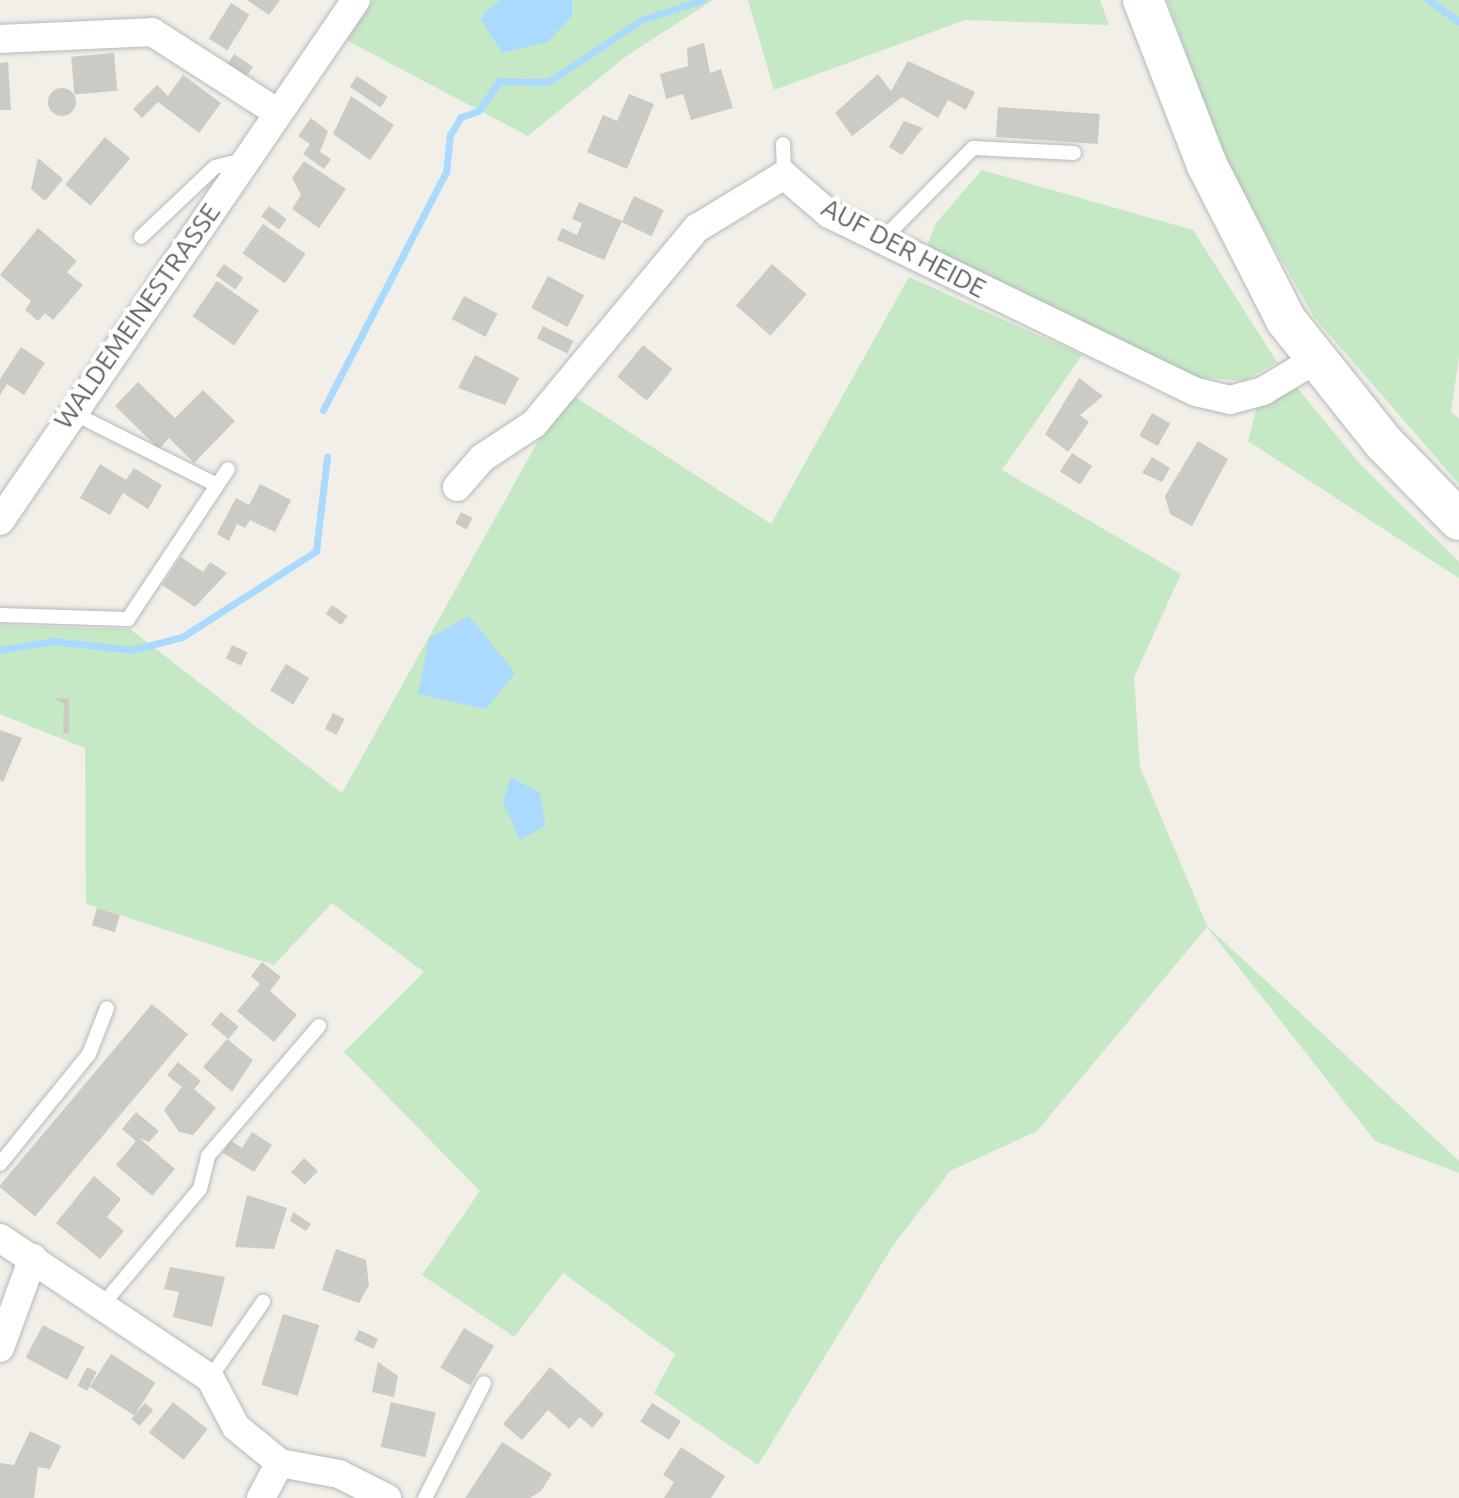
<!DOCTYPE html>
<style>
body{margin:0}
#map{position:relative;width:1459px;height:1498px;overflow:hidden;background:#f1efe8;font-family:Ubuntu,sans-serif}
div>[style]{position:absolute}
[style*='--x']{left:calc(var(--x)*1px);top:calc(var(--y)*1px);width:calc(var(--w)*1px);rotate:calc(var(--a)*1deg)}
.green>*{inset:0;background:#c5e8c5}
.water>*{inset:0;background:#aadaff}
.stream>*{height:7px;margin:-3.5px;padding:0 3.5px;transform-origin:3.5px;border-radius:3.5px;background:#aadaff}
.building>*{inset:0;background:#cccac5;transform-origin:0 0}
.round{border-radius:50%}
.roads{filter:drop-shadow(0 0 2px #b5b8bc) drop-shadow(0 0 2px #b5b8bc)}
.lane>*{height:14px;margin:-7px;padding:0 7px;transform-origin:7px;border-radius:7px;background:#fff}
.street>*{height:28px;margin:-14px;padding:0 14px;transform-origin:14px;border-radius:14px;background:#fff}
.secondary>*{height:40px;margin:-20px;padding:0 20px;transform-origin:20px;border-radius:20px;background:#fff}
span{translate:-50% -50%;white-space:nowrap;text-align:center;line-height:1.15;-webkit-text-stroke:8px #fff;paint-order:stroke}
.street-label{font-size:26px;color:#5f6368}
</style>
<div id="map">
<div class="green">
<div style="clip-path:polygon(373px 0,713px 0,625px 57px,528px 136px,346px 40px)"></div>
<div style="clip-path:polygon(748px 0,1100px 0,1109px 25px,965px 20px,774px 90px)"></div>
<div style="clip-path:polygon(1167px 0,1459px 0,1459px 356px,1451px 411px,1459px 419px,1459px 484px,1314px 317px,1227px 164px)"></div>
<div style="clip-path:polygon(982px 170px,1193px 230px,1277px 362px,1244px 381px,1195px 377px,924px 254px,936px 223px)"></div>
<div style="clip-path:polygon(909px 277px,1082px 355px,1002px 470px,1181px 574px,1134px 677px,1140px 767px,1207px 926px,1459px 1161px,1459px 1173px,1375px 1141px,1207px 927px,1037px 1131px,950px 1171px,892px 1247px,758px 1465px,654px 1393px,675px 1354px,563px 1273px,514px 1337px,422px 1275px,480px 1191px,344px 1052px,424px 972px,332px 903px,274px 965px,86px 904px,85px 748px,0 714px,0 625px,130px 629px,342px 793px,566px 391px,771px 524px)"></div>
<div style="clip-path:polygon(1294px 384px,1360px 464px,1459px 562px,1459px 578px,1248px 441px,1257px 406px)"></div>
</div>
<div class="water">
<div style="clip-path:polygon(500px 0,572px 0,572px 16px,548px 42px,502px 53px,480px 18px)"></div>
<div style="clip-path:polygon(469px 616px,515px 673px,486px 709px,418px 694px,429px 638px)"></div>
<div style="clip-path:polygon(511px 777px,540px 793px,545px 826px,520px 840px,503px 802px)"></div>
</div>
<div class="stream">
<div style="--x:1428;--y:0;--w:38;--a:35"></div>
<div style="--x:323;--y:410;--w:268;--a:-62.7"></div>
<div style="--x:446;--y:172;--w:37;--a:-84"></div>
<div style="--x:450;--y:135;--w:21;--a:-59"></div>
<div style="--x:461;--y:117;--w:18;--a:-19"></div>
<div style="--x:478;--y:111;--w:37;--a:-54"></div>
<div style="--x:500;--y:81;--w:48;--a:1.2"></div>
<div style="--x:548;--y:82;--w:114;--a:-33.6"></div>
<div style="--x:643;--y:19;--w:63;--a:-17.6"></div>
<div style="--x:0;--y:650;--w:54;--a:-9.6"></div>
<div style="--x:53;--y:641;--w:80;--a:6.5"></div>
<div style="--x:132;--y:650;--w:52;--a:-14.6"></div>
<div style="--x:182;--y:637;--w:159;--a:-32.7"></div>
<div style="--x:316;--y:551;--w:95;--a:-83.3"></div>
</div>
<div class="building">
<div style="clip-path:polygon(247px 0,280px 0,269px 15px)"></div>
<div style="left:231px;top:3px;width:22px;height:42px;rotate:32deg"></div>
<div style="clip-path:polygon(704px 43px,710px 73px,721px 69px,733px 108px,691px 120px,683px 94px,666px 99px,660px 74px,688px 66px,687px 48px)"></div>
<div style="left:114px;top:53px;width:38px;height:43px;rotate:85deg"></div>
<div style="left:234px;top:54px;width:23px;height:15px;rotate:34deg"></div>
<div style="clip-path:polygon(908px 61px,975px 92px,966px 110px,948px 100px,938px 118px,902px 97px,852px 136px,835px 113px,878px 74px,891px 91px)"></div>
<div style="clip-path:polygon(8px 62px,11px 110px,0 110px,0 63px)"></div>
<div style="clip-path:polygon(183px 75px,221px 103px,199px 133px,158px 102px,142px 118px,133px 109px,157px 85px,168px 96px)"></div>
<div style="left:357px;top:76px;width:37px;height:13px;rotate:34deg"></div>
<div class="round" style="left:48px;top:88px;width:28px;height:28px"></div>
<div style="clip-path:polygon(629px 94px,654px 104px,627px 169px,587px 152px,603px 115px,617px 121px)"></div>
<div style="clip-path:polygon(351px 96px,394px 125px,370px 160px,333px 134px)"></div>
<div style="left:998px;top:107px;width:102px;height:30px;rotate:4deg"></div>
<div style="clip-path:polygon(311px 118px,328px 131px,320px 152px,331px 159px,324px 169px,303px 154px,310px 144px,298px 136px)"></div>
<div style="clip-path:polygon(904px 121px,923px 128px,902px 155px,889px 147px)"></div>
<div style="left:105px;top:137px;width:33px;height:62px;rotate:40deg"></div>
<div style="clip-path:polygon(38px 158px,63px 179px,45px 201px,31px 189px)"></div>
<div style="clip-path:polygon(304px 161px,346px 189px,319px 228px,292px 209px,301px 195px,292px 178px)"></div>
<div style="left:634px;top:196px;width:33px;height:29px;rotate:25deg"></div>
<div style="clip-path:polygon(579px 202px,622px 221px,604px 260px,557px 240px,562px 228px,577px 235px,582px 223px,572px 219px)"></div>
<div style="left:269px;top:206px;width:22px;height:13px;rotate:36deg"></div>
<div style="left:263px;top:224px;width:52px;height:36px;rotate:35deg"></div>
<div style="clip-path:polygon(38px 228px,77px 261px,67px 272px,83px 285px,53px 320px,45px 313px,38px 321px,25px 310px,31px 301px,0 275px)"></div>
<div style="left:224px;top:264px;width:24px;height:14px;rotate:36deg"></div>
<div style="left:772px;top:264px;width:46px;height:55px;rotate:41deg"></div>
<div style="left:548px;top:276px;width:41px;height:36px;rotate:28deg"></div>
<div style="left:217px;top:281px;width:51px;height:43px;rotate:35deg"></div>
<div style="left:464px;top:296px;width:38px;height:26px;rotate:28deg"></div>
<div style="left:543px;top:326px;width:34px;height:14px;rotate:26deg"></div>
<div style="left:643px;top:345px;width:38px;height:41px;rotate:39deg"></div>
<div style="clip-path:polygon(21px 347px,45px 363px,24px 395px,7px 384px,0 395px,0 379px)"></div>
<div style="clip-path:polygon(475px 355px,519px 378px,505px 405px,458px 388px)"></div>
<div style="clip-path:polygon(1079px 378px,1103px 396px,1080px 415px,1089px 422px,1068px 452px,1045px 434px)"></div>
<div style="clip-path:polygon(138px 382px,175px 418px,203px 390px,235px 421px,194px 463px,169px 438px,159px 449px,115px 406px)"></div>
<div style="left:1152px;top:413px;width:21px;height:26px;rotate:29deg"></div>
<div style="clip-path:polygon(1198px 441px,1228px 459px,1192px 526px,1170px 514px,1165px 496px)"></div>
<div style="left:1072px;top:453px;width:24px;height:22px;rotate:33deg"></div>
<div style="clip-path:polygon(1152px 457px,1170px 468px,1162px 482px,1142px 473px)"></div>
<div style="clip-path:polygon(100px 464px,126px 480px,134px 468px,162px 485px,148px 509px,123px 493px,110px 515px,80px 498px)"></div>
<div style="clip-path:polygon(260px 484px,291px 500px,275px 532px,250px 520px,245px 528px,237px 524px,229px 541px,217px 534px,236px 498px,249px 505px)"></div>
<div style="left:461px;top:512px;width:13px;height:13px;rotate:27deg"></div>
<div style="clip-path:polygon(181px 557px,203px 572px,210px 562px,227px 573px,195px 607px,162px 585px)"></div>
<div style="left:332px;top:605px;width:19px;height:11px;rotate:35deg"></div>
<div style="left:232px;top:645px;width:17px;height:15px;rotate:25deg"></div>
<div style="left:286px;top:664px;width:27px;height:31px;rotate:31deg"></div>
<div style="clip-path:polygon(54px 698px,69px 699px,69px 733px,63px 733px,64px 704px)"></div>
<div style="left:333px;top:713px;width:13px;height:18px;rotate:27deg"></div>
<div style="clip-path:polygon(0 730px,22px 738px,3px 782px,0 780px)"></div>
<div style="left:97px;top:908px;width:24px;height:18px;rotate:17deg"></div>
<div style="clip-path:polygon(262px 962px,281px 977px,270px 991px,297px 1015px,274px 1042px,237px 1011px,260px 984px,251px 976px)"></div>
<div style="left:152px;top:1004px;width:47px;height:238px;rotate:40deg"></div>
<div style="left:221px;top:1012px;width:23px;height:16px;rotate:40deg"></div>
<div style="clip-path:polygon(227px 1039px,253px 1060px,232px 1092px,203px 1067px)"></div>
<div style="clip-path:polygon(178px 1062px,201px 1081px,194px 1089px,216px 1108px,193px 1135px,179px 1132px,164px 1110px,182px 1087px,167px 1075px)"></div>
<div style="clip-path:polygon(136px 1112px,159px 1131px,149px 1142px,139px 1138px,175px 1169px,152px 1196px,116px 1165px,136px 1141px,122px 1129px)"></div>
<div style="clip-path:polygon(252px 1132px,272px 1145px,254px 1172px,223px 1153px,230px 1140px,242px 1148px)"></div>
<div style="left:304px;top:1158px;width:19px;height:19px;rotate:43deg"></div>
<div style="clip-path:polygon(94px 1176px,121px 1199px,107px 1217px,124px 1231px,100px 1259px,56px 1223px)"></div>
<div style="clip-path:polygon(247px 1195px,287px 1208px,274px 1249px,235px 1247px)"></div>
<div style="clip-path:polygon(293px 1212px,311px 1224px,306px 1231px,290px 1221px)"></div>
<div style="clip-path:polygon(336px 1249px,366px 1260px,369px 1285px,359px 1303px,322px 1290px)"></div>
<div style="clip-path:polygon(170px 1267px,225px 1277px,212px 1327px,173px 1317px,179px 1292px,164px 1289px)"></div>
<div style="left:283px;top:1314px;width:38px;height:74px;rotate:17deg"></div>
<div style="left:43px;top:1325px;width:47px;height:37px;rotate:28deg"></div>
<div style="left:464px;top:1328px;width:35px;height:46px;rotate:31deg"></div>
<div style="left:359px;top:1330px;width:21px;height:11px;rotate:25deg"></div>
<div style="left:111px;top:1354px;width:53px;height:39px;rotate:33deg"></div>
<div style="clip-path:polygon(378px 1362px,398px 1376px,394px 1397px,372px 1392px)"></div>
<div style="left:87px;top:1367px;width:11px;height:21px;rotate:27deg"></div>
<div style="clip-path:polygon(550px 1367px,604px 1414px,592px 1428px,580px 1417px,569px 1429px,548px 1410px,522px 1440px,503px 1424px)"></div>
<div style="left:173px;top:1402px;width:44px;height:39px;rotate:38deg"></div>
<div style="left:391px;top:1402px;width:46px;height:46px;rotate:13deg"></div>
<div style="left:145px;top:1403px;width:11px;height:21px;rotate:41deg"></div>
<div style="left:652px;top:1403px;width:34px;height:22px;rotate:32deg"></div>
<div style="clip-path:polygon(30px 1431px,61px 1446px,50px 1469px,38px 1467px,34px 1498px,0 1498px,0 1463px,14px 1465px)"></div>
<div style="clip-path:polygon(502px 1442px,552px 1474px,541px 1491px,530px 1498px,465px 1498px)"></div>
<div style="clip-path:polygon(681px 1447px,725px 1476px,711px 1498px,664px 1498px,674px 1482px,663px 1475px)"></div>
</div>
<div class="roads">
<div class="lane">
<div style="--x:783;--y:144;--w:31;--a:88"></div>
<div style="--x:141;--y:237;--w:102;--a:-43.4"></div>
<div style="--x:215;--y:167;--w:32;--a:-14"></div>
<div style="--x:881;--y:241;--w:131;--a:-45.3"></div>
<div style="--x:973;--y:148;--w:101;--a:2.8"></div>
<div style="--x:71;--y:412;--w:163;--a:26.6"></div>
<div style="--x:0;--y:615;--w:128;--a:1.8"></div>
<div style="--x:128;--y:619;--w:180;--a:-56.3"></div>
<div style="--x:0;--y:1164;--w:141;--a:-51"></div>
<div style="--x:89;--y:1054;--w:49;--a:-68.6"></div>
<div style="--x:103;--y:1304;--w:150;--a:-49.9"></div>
<div style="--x:200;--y:1189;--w:34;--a:-76"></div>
<div style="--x:208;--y:1156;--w:171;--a:-49.5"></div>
<div style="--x:210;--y:1378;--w:93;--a:-55.1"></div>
<div style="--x:425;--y:1498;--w:129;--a:-62.8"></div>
</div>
<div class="street">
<div style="--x:0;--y:39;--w:152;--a:-2.6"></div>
<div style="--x:152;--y:32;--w:150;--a:32.7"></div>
<div style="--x:457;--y:487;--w:38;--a:-49"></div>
<div style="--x:482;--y:458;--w:62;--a:-33.2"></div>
<div style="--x:534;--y:424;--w:255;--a:-50.3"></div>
<div style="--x:697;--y:228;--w:102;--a:-31.3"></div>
<div style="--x:784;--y:175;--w:60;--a:40.9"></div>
<div style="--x:829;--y:214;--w:408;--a:25.9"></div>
<div style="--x:1196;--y:392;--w:35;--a:13"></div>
<div style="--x:1230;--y:400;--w:34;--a:-15"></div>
<div style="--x:1263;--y:391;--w:58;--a:-31"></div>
<div style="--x:0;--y:521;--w:631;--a:-55.66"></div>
<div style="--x:0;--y:1238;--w:252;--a:33.7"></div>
<div style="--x:210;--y:1378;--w:55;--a:62"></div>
<div style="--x:236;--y:1427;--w:57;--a:39.3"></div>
<div style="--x:280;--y:1463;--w:60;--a:10.6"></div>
<div style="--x:339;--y:1474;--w:54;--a:26.6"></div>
<div style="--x:0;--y:1348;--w:96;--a:-69.9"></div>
<div style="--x:261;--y:1498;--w:40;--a:-62"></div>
</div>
<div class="secondary">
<div style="--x:1143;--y:0;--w:177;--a:68.8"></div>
<div style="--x:1207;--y:165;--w:174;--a:63"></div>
<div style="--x:1286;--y:320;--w:157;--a:51.5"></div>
<div style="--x:1384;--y:443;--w:107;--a:45.8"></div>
</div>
</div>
<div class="street-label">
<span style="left:904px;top:248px;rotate:28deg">AUF DER HEIDE</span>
<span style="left:137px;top:316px;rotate:-55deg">WALDEMEINESTRASSE</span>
</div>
</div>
